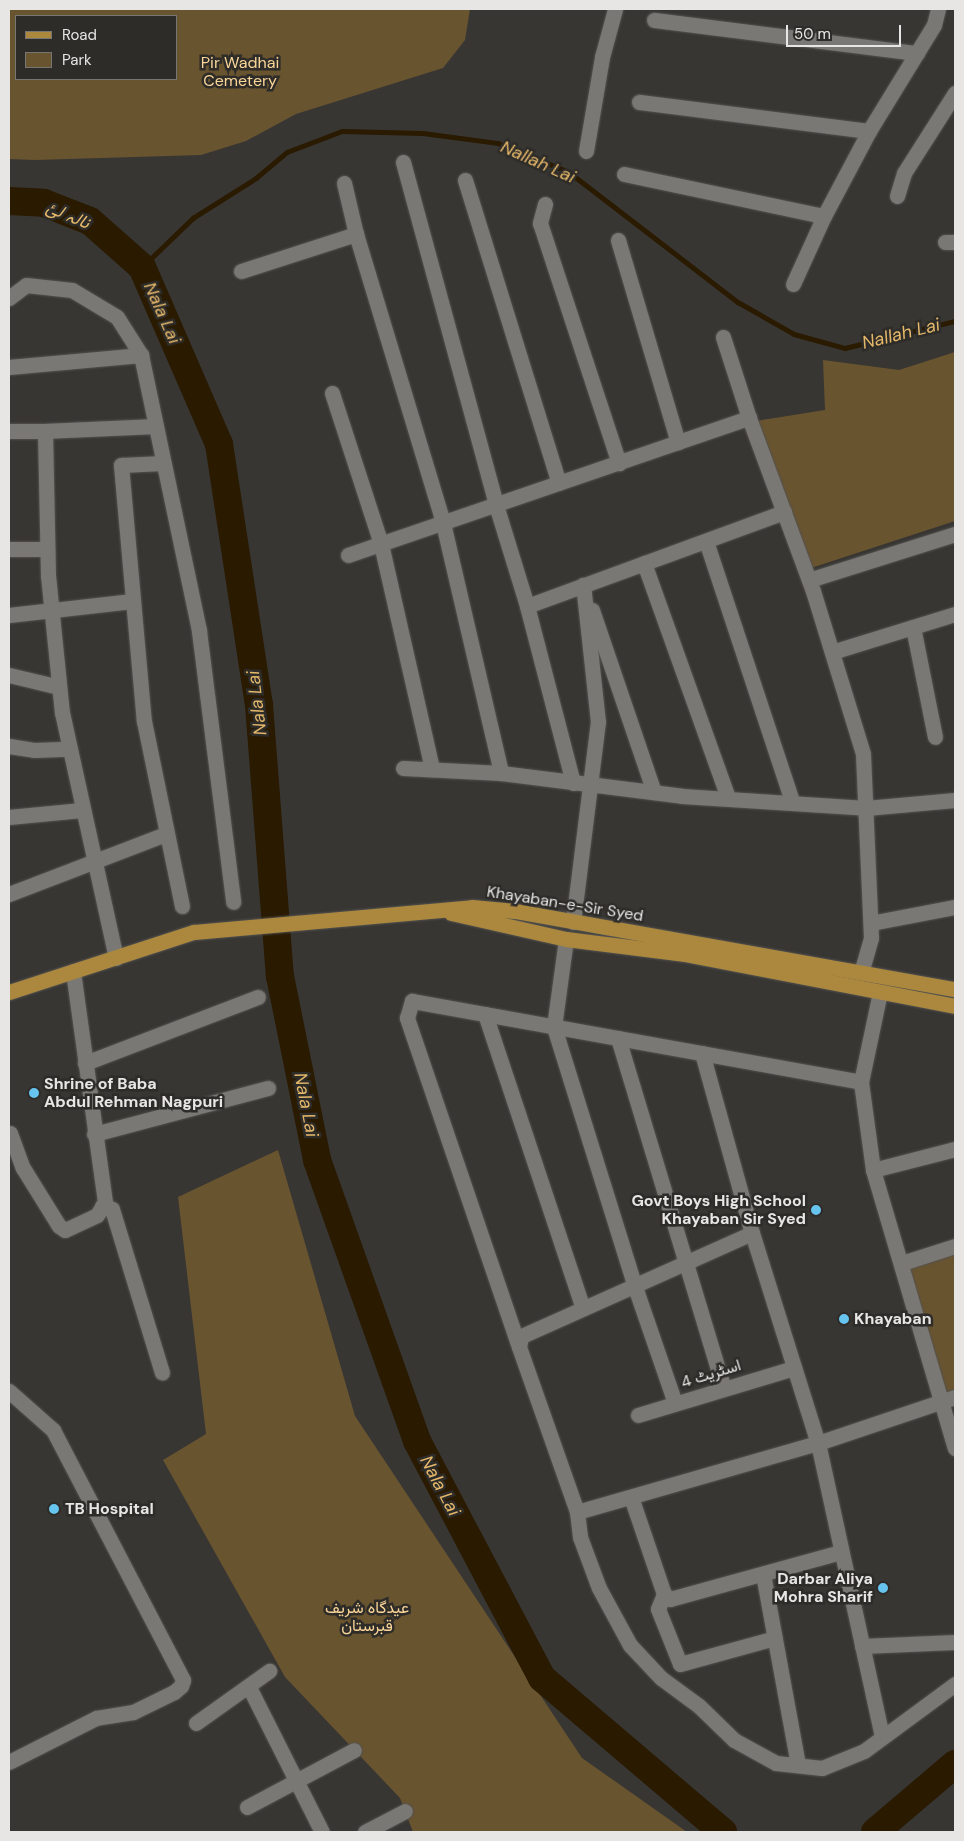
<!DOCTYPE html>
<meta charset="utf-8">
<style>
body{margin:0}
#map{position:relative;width:964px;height:1841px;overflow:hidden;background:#383633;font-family:"DM Sans",Vazirmatn,sans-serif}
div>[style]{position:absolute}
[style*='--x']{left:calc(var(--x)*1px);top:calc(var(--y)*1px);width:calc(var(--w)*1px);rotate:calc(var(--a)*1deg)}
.green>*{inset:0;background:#695430}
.stream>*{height:4.5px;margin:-2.25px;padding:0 2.25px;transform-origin:2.25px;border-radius:2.25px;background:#291a00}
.river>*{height:28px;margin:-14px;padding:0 14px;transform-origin:14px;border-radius:14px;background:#291a00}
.roads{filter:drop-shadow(0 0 1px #53524f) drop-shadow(0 0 1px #53524f)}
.minor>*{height:15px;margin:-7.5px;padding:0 7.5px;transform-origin:7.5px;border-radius:7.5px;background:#7a7874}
.major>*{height:15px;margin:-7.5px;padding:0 7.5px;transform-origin:7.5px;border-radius:7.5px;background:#ab883e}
.dots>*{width:14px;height:14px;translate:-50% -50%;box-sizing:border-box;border:2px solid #2e2c29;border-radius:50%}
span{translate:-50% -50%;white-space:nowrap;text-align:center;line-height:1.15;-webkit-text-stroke:5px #2e2c29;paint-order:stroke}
.park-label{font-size:16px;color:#fad598}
.street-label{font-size:16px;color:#e7e6e4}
.poi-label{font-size:16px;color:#e7e6e4;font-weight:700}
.left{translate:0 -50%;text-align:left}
.right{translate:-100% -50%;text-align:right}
.water-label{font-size:18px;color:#e5b86a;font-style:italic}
.frame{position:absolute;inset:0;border:10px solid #e7e6e4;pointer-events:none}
.legend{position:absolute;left:15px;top:15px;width:162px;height:65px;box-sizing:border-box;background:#2e2c29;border:1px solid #787674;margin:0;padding:6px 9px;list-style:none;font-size:15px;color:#e7e6e4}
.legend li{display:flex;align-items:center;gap:10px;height:25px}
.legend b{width:25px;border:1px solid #787674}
.scale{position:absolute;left:786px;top:25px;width:115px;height:22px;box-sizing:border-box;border:2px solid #e7e6e4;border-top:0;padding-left:6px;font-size:15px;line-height:18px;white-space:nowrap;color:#e7e6e4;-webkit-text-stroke:4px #2e2c29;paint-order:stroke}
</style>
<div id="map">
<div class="green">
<div style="clip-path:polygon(evenodd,9px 9px,470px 9px,465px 40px,443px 68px,296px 114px,246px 141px,201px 155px,35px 160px,9px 159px,9px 9px,16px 16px,176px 16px,176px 79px,16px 79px,16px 16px)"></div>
<div style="clip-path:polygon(955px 352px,955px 521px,805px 570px,750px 422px,825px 410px,823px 360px,899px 370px)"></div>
<div style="clip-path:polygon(278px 1150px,355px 1416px,582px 1758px,687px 1832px,413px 1832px,400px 1798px,285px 1677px,163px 1460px,206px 1434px,178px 1197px)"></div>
<div style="clip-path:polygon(955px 1246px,955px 1397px,943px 1401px,902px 1263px)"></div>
</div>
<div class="stream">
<div style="--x:142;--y:267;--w:71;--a:-43.9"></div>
<div style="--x:193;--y:218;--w:75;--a:-32.4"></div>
<div style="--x:256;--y:178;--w:40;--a:-40"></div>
<div style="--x:287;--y:152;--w:59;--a:-20.9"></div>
<div style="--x:342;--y:131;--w:81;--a:1.4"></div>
<div style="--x:423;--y:133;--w:76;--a:7.6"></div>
<div style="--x:498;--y:143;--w:77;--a:22.2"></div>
<div style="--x:569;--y:172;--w:213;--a:37.6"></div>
<div style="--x:738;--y:302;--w:64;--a:29.7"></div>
<div style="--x:794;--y:334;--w:53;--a:15.4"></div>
<div style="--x:845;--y:348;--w:113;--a:-13.8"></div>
</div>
<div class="river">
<div style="--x:9;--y:201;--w:35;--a:3"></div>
<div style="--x:44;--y:203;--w:49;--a:21.4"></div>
<div style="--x:90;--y:221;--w:69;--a:41.5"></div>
<div style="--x:142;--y:267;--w:193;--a:66.5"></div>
<div style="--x:219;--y:444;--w:264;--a:81.3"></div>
<div style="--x:259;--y:705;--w:272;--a:85.6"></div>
<div style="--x:280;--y:976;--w:188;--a:78.6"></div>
<div style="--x:317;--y:1160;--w:298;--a:70.4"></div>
<div style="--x:417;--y:1441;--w:268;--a:62.2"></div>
<div style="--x:542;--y:1678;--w:238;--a:40.4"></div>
<div style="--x:875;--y:1832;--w:105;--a:-40.4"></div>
</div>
<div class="roads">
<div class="minor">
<div style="--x:654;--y:20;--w:265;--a:7.2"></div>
<div style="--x:639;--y:102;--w:232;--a:7.2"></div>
<div style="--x:586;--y:151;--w:95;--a:-80.3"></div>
<div style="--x:602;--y:57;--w:50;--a:-74.8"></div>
<div style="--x:403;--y:162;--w:355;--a:74.8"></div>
<div style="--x:496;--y:505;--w:106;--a:72.9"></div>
<div style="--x:527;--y:606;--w:183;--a:75.4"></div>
<div style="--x:624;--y:174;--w:204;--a:11.9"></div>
<div style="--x:465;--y:180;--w:317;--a:72.8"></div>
<div style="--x:344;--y:183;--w:52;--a:76.8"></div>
<div style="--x:356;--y:234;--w:302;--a:73.2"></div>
<div style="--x:443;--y:523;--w:257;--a:76.9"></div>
<div style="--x:897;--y:196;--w:24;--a:-73"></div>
<div style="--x:904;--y:173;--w:95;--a:-57.5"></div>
<div style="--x:545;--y:204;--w:20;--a:105"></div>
<div style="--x:540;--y:223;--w:253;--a:71.8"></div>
<div style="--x:618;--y:240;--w:211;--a:73.5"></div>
<div style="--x:945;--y:242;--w:10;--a:0"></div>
<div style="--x:241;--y:271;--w:121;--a:-17.8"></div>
<div style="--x:793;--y:284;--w:75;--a:-65.5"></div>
<div style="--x:824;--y:216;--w:96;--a:-62.1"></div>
<div style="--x:869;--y:131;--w:124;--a:-58.5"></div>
<div style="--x:934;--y:25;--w:16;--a:-76"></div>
<div style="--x:9;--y:298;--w:21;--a:-37"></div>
<div style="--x:26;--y:285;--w:46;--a:6.2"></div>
<div style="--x:72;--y:290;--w:52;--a:31"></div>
<div style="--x:117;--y:317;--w:45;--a:57.7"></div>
<div style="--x:141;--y:355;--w:282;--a:78.1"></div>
<div style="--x:199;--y:631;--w:273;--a:82.8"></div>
<div style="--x:723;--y:337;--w:85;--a:72.2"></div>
<div style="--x:749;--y:418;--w:184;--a:69.7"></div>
<div style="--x:813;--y:591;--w:170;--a:72.9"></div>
<div style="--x:863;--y:754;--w:184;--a:87.5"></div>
<div style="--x:871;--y:938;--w:36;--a:106"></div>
<div style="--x:9;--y:367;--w:133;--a:-5.2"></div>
<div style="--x:332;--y:393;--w:159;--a:72"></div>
<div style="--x:381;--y:544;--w:231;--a:77.2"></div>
<div style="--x:9;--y:431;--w:36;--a:0"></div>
<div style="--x:163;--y:463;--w:42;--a:177.3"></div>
<div style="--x:121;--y:465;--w:257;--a:84.9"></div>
<div style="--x:144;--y:721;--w:189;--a:78.4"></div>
<div style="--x:706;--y:541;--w:274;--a:71.7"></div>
<div style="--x:9;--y:549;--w:38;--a:0"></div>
<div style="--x:348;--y:555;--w:424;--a:-18.9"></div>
<div style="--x:644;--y:563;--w:250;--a:70.3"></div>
<div style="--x:809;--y:580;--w:153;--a:-17.5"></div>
<div style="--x:527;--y:606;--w:274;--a:-20.1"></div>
<div style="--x:592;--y:610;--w:192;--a:71.2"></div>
<div style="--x:9;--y:615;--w:124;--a:-6.5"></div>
<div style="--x:913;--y:627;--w:112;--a:78.7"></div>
<div style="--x:832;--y:652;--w:129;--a:-17.2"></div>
<div style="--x:9;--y:675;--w:51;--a:13.5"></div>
<div style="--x:9;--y:746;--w:25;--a:9"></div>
<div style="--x:34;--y:750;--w:34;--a:-2"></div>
<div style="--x:403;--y:768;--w:98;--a:2.9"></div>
<div style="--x:501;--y:773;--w:182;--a:7.2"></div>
<div style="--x:682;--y:796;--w:184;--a:3.7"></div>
<div style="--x:866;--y:808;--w:89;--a:-5.1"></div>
<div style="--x:9;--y:817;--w:73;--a:-5.5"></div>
<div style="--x:9;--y:894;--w:167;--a:-21"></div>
<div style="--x:573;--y:922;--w:202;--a:-82.9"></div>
<div style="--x:598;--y:722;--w:138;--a:-96.2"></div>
<div style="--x:871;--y:923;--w:86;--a:-10.8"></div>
<div style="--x:566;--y:939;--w:89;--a:97.8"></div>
<div style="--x:554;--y:1027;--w:269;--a:72.7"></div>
<div style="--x:634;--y:1284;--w:126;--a:71"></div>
<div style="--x:116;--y:958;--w:251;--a:-102.4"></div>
<div style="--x:62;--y:713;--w:139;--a:-95.8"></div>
<div style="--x:48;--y:575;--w:144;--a:-91.2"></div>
<div style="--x:45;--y:431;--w:110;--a:-2.6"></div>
<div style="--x:880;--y:992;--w:92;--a:101.9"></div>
<div style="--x:861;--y:1082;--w:89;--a:82.2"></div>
<div style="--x:873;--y:1170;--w:290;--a:73.6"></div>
<div style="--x:485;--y:1014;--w:310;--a:71.6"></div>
<div style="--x:618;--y:1038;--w:366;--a:73.2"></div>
<div style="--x:702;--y:1053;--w:187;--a:74.5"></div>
<div style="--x:752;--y:1233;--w:220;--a:72.6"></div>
<div style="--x:818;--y:1443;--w:300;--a:77.7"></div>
<div style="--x:85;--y:1063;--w:185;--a:-20.9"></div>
<div style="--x:10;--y:1133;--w:37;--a:70"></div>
<div style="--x:23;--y:1168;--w:68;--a:58.2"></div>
<div style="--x:59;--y:1226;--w:7;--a:34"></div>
<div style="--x:65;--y:1230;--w:35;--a:-25"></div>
<div style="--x:97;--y:1215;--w:15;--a:-58"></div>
<div style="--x:105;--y:1202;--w:233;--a:-97.9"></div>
<div style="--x:94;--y:1134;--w:180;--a:-14.8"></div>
<div style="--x:873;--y:1170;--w:85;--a:-14.4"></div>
<div style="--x:102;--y:1206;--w:10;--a:17"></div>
<div style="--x:112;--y:1209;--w:171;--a:73"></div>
<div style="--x:752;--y:1233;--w:252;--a:155.9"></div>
<div style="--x:522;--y:1336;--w:5;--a:112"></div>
<div style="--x:520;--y:1341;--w:6;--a:99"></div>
<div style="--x:519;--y:1347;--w:175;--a:70.6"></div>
<div style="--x:577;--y:1512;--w:25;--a:83"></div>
<div style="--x:580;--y:1537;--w:54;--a:69.6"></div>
<div style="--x:599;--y:1588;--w:65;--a:61.5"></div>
<div style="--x:630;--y:1645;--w:45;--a:46.8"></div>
<div style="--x:661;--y:1678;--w:47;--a:36.4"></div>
<div style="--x:699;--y:1706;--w:49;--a:44.2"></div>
<div style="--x:734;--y:1740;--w:48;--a:28.7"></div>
<div style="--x:776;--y:1763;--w:46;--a:6.2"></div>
<div style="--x:822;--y:1768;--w:45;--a:-22"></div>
<div style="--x:864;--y:1751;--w:113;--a:-36.4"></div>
<div style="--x:902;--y:1263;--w:56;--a:-17.8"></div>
<div style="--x:519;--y:1347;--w:348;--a:-108.8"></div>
<div style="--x:407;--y:1018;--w:18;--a:-74"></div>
<div style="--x:412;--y:1001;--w:456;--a:10.2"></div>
<div style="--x:9;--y:1391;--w:59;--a:41.6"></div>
<div style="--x:53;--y:1430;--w:282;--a:62.5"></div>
<div style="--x:183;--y:1680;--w:6;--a:108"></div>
<div style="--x:181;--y:1686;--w:9;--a:139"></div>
<div style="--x:174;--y:1692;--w:46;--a:154"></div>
<div style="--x:133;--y:1712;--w:37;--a:171"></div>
<div style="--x:96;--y:1718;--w:97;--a:153.2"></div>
<div style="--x:638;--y:1415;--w:163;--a:-16.8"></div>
<div style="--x:631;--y:1497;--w:102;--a:71.2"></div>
<div style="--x:664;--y:1594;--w:8;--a:40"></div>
<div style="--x:670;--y:1599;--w:177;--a:-15.4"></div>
<div style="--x:577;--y:1512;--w:251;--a:-16"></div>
<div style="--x:818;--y:1443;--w:145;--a:-18.6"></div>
<div style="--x:763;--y:1574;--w:194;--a:79.6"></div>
<div style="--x:664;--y:1594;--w:16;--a:112"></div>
<div style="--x:658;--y:1609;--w:59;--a:68.2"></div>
<div style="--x:680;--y:1664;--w:98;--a:-15.3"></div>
<div style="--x:862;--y:1646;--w:93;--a:-2.5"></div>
<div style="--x:249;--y:1687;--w:162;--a:63.3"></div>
<div style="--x:196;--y:1723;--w:90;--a:-35.5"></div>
<div style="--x:247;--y:1807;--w:121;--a:-28"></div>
<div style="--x:365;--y:1832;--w:45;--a:-27.7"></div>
</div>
<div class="major">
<div style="--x:451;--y:913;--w:118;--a:12.7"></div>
<div style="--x:566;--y:939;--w:120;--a:7.2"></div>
<div style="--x:685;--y:954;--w:275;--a:10.9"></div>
<div style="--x:9;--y:992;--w:194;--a:-18"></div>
<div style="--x:194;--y:932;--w:279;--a:-5.1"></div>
<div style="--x:472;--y:907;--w:43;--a:5.3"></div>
<div style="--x:515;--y:911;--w:447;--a:10.1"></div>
</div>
</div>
<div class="dots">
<div style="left:34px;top:1093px;background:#66c4ef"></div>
<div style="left:816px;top:1210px;background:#66c4ef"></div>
<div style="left:844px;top:1319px;background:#66c4ef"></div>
<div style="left:54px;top:1509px;background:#66c4ef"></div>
<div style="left:883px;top:1588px;background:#66c4ef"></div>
</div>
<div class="park-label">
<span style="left:240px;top:72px">Pir Wadhai<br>Cemetery</span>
<span style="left:367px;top:1617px">عیدگاہ شریف<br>قبرستان</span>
</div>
<div class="street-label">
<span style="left:565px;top:904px;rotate:9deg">Khayaban-e-Sir Syed</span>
<span style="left:711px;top:1374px;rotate:-17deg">اسٹریٹ 4</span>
</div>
<div class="poi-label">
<span class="left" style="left:44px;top:1093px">Shrine of Baba<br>Abdul Rehman Nagpuri</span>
<span class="right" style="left:806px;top:1210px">Govt Boys High School<br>Khayaban Sir Syed</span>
<span class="left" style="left:854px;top:1319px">Khayaban</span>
<span class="left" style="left:65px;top:1509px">TB Hospital</span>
<span class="right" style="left:873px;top:1588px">Darbar Aliya<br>Mohra Sharif</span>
</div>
<div class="water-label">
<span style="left:538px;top:162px;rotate:24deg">Nallah Lai</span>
<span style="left:68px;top:215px;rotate:23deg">نالہ لئ</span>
<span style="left:162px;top:313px;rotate:66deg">Nala Lai</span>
<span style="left:901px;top:334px;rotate:-14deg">Nallah Lai</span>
<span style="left:257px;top:703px;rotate:-97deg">Nala Lai</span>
<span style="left:306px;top:1105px;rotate:79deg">Nala Lai</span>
<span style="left:440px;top:1486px;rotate:62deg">Nala Lai</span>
</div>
<div class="frame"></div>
<ul class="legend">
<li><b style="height:6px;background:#ab883e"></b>Road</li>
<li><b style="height:14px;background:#695430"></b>Park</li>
</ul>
<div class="scale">50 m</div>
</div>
